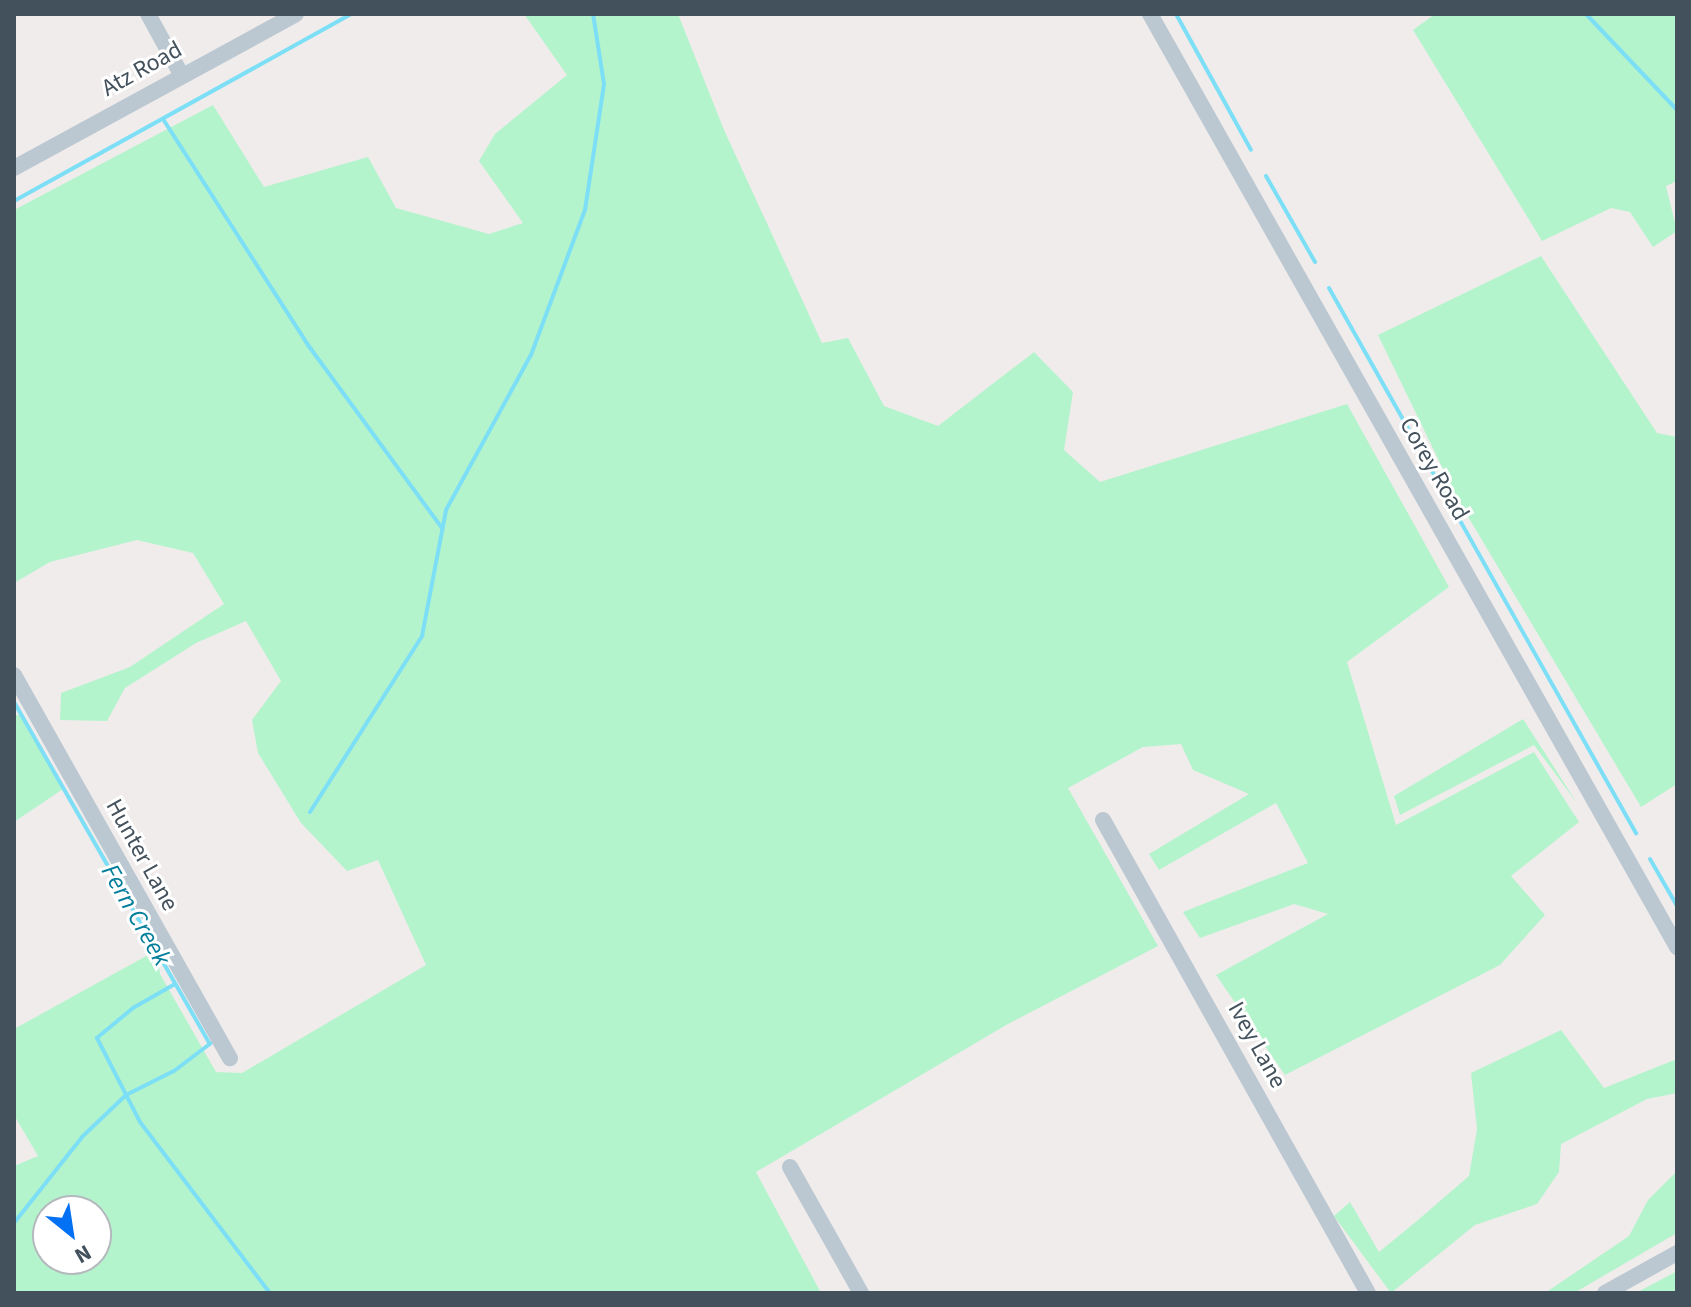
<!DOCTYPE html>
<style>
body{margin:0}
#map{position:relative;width:1691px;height:1307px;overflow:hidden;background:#f0ecec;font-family:"Source Sans 3",sans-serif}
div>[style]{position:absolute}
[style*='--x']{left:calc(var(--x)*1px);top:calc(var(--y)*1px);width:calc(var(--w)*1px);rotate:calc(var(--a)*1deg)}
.green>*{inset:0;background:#b4f4cc}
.stream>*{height:4px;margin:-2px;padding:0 2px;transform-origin:2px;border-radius:2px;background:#7cdff6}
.minor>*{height:16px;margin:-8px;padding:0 8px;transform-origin:8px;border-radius:8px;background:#bbc8d1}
span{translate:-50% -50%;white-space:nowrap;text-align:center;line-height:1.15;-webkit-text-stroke:6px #fff;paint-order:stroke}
.street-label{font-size:24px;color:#43515c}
.water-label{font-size:26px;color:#037e9a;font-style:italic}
.frame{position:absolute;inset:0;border:16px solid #43515c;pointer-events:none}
.north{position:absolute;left:32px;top:1195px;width:80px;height:80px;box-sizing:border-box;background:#fff;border:2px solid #b4b9be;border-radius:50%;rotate:150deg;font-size:22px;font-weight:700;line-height:32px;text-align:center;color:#43515c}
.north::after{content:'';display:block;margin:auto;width:28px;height:36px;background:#0371f3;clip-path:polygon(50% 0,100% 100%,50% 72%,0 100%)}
</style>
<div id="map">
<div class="green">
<div style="clip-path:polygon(evenodd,524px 14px,678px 14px,724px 130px,822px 343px,848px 338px,884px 406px,938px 426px,1034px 352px,1073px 392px,1064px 450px,1100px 482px,1347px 404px,1449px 587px,1347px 662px,1396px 825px,1534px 752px,1579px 822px,1511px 876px,1545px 915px,1500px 965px,1285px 1075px,1216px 975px,1328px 914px,1294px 904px,1200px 938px,1183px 912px,1308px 863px,1276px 803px,1159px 870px,1149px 854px,1249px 794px,1193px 770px,1181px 744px,1143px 747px,1068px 788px,1158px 946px,1008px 1024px,756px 1172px,821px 1293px,14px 1293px,14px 1166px,38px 1156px,14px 1115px,14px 1029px,157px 950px,160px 974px,216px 1072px,242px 1073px,426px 965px,378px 860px,347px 871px,301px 823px,258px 753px,252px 720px,281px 681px,246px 621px,196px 643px,125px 688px,107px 721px,60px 720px,61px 693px,130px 667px,224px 604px,193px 553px,137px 540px,50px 562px,14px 583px,14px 210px,213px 105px,264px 187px,368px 157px,396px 208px,489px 234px,523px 223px,479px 161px,495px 134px,567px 75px,524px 14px,48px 1211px,96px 1211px,96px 1259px,48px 1259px,48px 1211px)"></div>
<div style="clip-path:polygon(1435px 14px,1677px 14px,1677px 181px,1666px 186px,1677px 231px,1653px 247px,1630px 212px,1611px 208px,1542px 241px,1413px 30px)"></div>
<div style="clip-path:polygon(1541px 256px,1657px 433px,1677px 437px,1677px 784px,1641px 807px,1458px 500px,1378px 335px)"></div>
<div style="clip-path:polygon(21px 714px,63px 789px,14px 822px,14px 716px)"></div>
<div style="clip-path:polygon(1523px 719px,1577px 803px,1534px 745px,1400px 815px,1394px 796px)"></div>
<div style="clip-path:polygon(1561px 1030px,1604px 1088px,1677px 1059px,1677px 1093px,1647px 1099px,1561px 1144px,1559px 1172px,1537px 1204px,1475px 1225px,1391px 1293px,1334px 1216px,1350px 1202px,1379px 1252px,1418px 1220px,1469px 1176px,1477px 1129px,1471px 1073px)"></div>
<div style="clip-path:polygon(1677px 1171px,1677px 1233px,1574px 1293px,1545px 1293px,1629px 1236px,1648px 1200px)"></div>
<div style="clip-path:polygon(1677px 1271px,1677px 1293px,1636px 1293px)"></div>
</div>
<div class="stream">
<div style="--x:1176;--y:14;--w:155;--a:61.1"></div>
<div style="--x:1586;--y:14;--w:132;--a:46.5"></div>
<div style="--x:163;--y:119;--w:269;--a:57.3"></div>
<div style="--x:308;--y:345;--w:227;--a:53.8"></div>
<div style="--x:1266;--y:176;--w:99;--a:60.3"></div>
<div style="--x:14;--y:201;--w:386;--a:-29"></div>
<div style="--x:1329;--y:288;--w:626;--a:60.61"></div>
<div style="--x:14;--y:702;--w:394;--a:60.2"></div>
<div style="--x:310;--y:812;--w:209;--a:-57.5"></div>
<div style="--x:422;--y:636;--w:128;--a:-79.2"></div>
<div style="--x:446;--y:510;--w:177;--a:-61.3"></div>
<div style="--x:531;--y:355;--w:155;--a:-69.6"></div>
<div style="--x:585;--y:210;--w:127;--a:-81.4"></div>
<div style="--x:604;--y:84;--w:71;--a:-98.9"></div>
<div style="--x:1650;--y:859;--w:54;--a:60.1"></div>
<div style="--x:175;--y:984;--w:48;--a:150.3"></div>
<div style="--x:133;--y:1008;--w:47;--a:140.2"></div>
<div style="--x:97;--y:1038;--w:94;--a:62.9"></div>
<div style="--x:140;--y:1122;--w:215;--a:52.8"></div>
<div style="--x:14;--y:1223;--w:111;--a:-51.6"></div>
<div style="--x:83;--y:1136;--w:59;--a:-43.6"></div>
<div style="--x:126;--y:1095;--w:54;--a:-26.6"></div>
<div style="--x:174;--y:1071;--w:46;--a:-37.1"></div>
</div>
<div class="minor">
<div style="--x:148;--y:14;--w:68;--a:61.2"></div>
<div style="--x:1150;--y:14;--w:1072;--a:60.54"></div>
<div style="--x:14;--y:168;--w:321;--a:-28.6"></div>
<div style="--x:14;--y:675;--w:440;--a:60.6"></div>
<div style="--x:1103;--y:820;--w:542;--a:60.74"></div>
<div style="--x:790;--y:1167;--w:145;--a:60.6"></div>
<div style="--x:1605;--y:1293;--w:82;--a:-29.1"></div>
</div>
<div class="street-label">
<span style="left:142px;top:69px;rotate:-29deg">Atz Road</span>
<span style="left:1434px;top:469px;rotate:60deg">Corey Road</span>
<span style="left:142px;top:855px;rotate:61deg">Hunter Lane</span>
<span style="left:1257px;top:1045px;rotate:61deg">Ivey Lane</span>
</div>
<div class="water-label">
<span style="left:136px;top:915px;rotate:60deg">Fern Creek</span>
</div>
<div class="frame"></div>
<div class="north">N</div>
</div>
